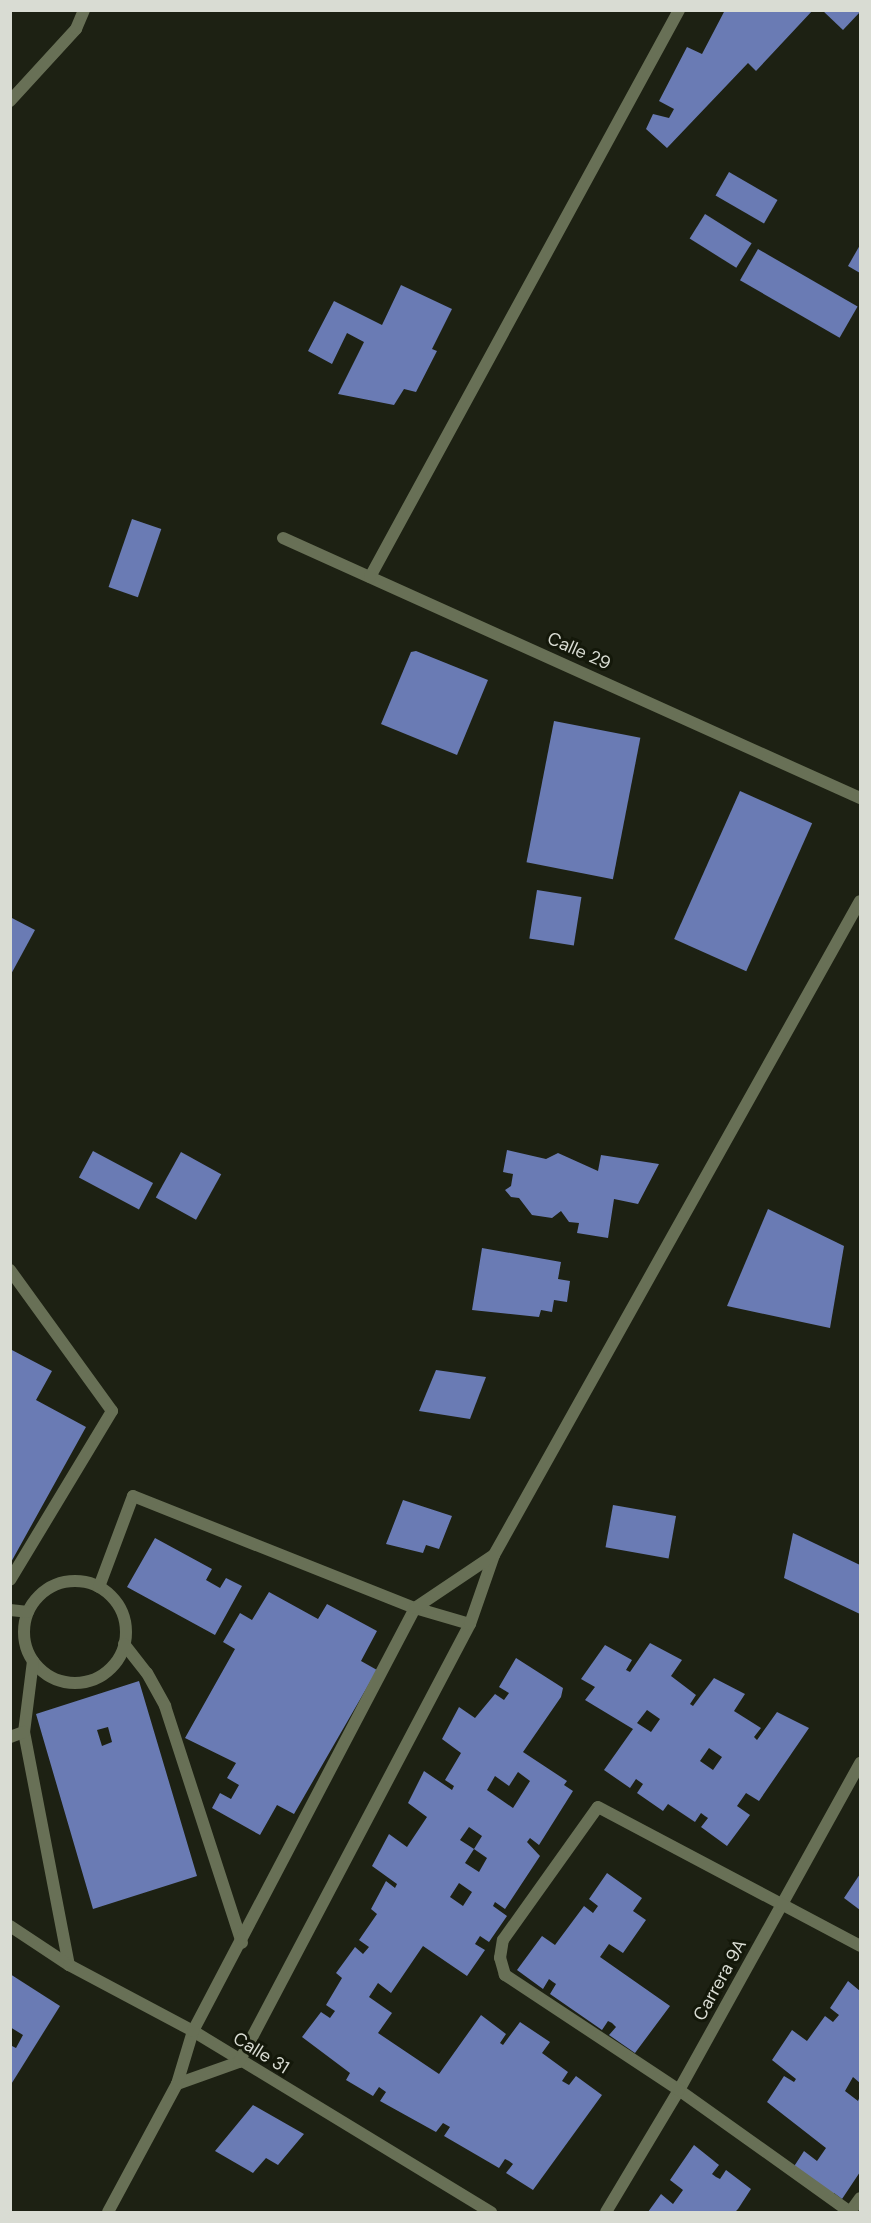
<!DOCTYPE html>
<style>
body{margin:0}
#map{position:relative;width:871px;height:2223px;overflow:hidden;background:#1d2113;font-family:"DM Sans",sans-serif}
div>[style]{position:absolute}
[style*='--x']{left:calc(var(--x)*1px);top:calc(var(--y)*1px);width:calc(var(--w)*1px);rotate:calc(var(--a)*1deg)}
.building>*{inset:0;background:#6a7bb4;transform-origin:0 0}
.street>*{height:12px;margin:-6px;padding:0 6px;transform-origin:6px;border-radius:6px;background:#687056}
.street>.ring{margin:-6px;padding:0;box-sizing:content-box;background:none;border:12px solid #687056;border-radius:50%}
span{translate:-50% -50%;white-space:nowrap;text-align:center;line-height:1.15;-webkit-text-stroke:6px #14180a;paint-order:stroke}
.street-label{font-size:18px;color:#d9dcd3}
.frame{position:absolute;inset:0;border:12px solid #d9dcd3;pointer-events:none}
</style>
<div id="map">
<div class="building">
<div style="clip-path:polygon(725px 10px,813px 10px,756px 71px,748px 63px,667px 148px,646px 129px,653px 114px,669px 118px,674px 109px,659px 101px,687px 47px,702px 54px)"></div>
<div style="clip-path:polygon(822px 10px,860px 10px,860px 12px,843px 30px)"></div>
<div style="left:729px;top:172px;width:56px;height:27px;rotate:30deg"></div>
<div style="left:705px;top:214px;width:55px;height:29px;rotate:32deg"></div>
<div style="clip-path:polygon(860px 245px,860px 273px,848px 266px)"></div>
<div style="left:758px;top:249px;width:115px;height:36px;rotate:30deg"></div>
<div style="clip-path:polygon(401px 285px,452px 309px,432px 349px,437px 351px,416px 392px,404px 389px,394px 405px,338px 394px,364px 342px,347px 333px,332px 364px,308px 351px,334px 301px,382px 325px)"></div>
<div style="left:132px;top:519px;width:31px;height:72px;rotate:19deg"></div>
<div style="clip-path:polygon(416px 651px,488px 680px,457px 755px,381px 724px,411px 652px)"></div>
<div style="left:554px;top:721px;width:88px;height:144px;rotate:11deg"></div>
<div style="left:740px;top:791px;width:79px;height:162px;rotate:24deg"></div>
<div style="left:537px;top:890px;width:45px;height:49px;rotate:9deg"></div>
<div style="clip-path:polygon(10px 917px,35px 930px,10px 976px)"></div>
<div style="clip-path:polygon(507px 1150px,546px 1159px,558px 1153px,598px 1171px,601px 1155px,659px 1164px,638px 1204px,614px 1199px,608px 1238px,577px 1233px,579px 1223px,569px 1222px,561px 1211px,552px 1218px,532px 1215px,519px 1198px,511px 1197px,505px 1190px,511px 1186px,513px 1174px,503px 1172px)"></div>
<div style="left:93px;top:1151px;width:68px;height:30px;rotate:28deg"></div>
<div style="left:181px;top:1152px;width:46px;height:52px;rotate:29deg"></div>
<div style="clip-path:polygon(768px 1209px,844px 1246px,830px 1328px,727px 1306px)"></div>
<div style="clip-path:polygon(482px 1248px,561px 1262px,558px 1279px,570px 1281px,567px 1302px,554px 1300px,552px 1312px,541px 1310px,539px 1317px,472px 1310px)"></div>
<div style="clip-path:polygon(10px 1349px,52px 1371px,36px 1400px,86px 1427px,10px 1564px)"></div>
<div style="clip-path:polygon(436px 1370px,486px 1377px,470px 1419px,419px 1411px)"></div>
<div style="clip-path:polygon(403px 1500px,452px 1516px,439px 1549px,426px 1545px,423px 1553px,386px 1544px)"></div>
<div style="left:613px;top:1505px;width:64px;height:43px;rotate:10deg"></div>
<div style="clip-path:polygon(793px 1533px,860px 1565px,860px 1614px,784px 1578px)"></div>
<div style="clip-path:polygon(155px 1538px,212px 1569px,206px 1580px,220px 1588px,226px 1578px,242px 1586px,215px 1635px,127px 1587px)"></div>
<div style="clip-path:polygon(269px 1592px,318px 1619px,327px 1604px,377px 1631px,361px 1661px,377px 1670px,294px 1814px,277px 1805px,260px 1835px,212px 1808px,220px 1793px,231px 1799px,239px 1785px,227px 1778px,236px 1763px,185px 1738px,235px 1649px,223px 1642px,240px 1613px,252px 1620px)"></div>
<div style="clip-path:polygon(evenodd,650px 1643px,682px 1660px,671px 1676px,696px 1695px,690px 1704px,693px 1706px,714px 1678px,745px 1694px,734px 1711px,761px 1728px,754px 1737px,757px 1740px,777px 1712px,809px 1728px,759px 1801px,746px 1793px,737px 1806px,750px 1815px,727px 1846px,701px 1827px,708px 1818px,705px 1816px,701px 1813px,695px 1822px,668px 1804px,663px 1811px,637px 1793px,643px 1784px,636px 1779px,630px 1788px,604px 1770px,633px 1729px,585px 1700px,595px 1687px,581px 1679px,605px 1645px,632px 1660px,626px 1670px,630px 1672px,650px 1643px,647px 1710px,660px 1719px,651px 1732px,637px 1723px,647px 1710px,650px 1643px,709px 1748px,722px 1757px,713px 1770px,700px 1761px,709px 1748px)"></div>
<div style="clip-path:polygon(evenodd,516px 1658px,563px 1688px,561px 1697px,523px 1752px,567px 1781px,564px 1785px,573px 1791px,539px 1845px,530px 1838px,527px 1842px,540px 1856px,505px 1909px,495px 1902px,493px 1906px,507px 1916px,489px 1942px,480px 1936px,475px 1944px,485px 1950px,467px 1976px,423px 1946px,391px 1993px,378px 1983px,369px 1997px,392px 2013px,378px 2033px,439px 2074px,481px 2015px,506px 2034px,500px 2043px,503px 2045px,520px 2022px,550px 2042px,542px 2053px,568px 2072px,562px 2081px,569px 2085px,576px 2076px,602px 2095px,533px 2190px,506px 2173px,513px 2164px,509px 2161px,505px 2159px,499px 2168px,444px 2136px,450px 2127px,443px 2123px,436px 2132px,380px 2101px,386px 2092px,379px 2087px,373px 2096px,346px 2080px,350px 2073px,302px 2037px,321px 2012px,330px 2018px,335px 2011px,326px 2005px,342px 1978px,336px 1973px,355px 1947px,363px 1954px,369px 1947px,359px 1940px,377px 1914px,371px 1909px,386px 1881px,395px 1888px,397px 1884px,372px 1866px,389px 1834px,407px 1847px,427px 1817px,408px 1803px,424px 1771px,452px 1790px,454px 1786px,445px 1780px,461px 1753px,442px 1739px,459px 1707px,475px 1718px,495px 1694px,504px 1700px,509px 1693px,499px 1687px,516px 1658px,518px 1772px,530px 1781px,513px 1808px,487px 1790px,495px 1776px,509px 1786px,518px 1772px,516px 1658px,469px 1827px,482px 1836px,474px 1849px,460px 1840px,469px 1827px,516px 1658px,474px 1849px,487px 1858px,479px 1872px,465px 1863px,474px 1849px,516px 1658px,459px 1883px,472px 1892px,463px 1906px,450px 1897px,459px 1883px)"></div>
<div style="clip-path:polygon(evenodd,139px 1681px,197px 1876px,93px 1909px,36px 1714px,139px 1681px,108px 1727px,112px 1742px,102px 1746px,97px 1730px,108px 1727px)"></div>
<div style="clip-path:polygon(607px 1873px,642px 1898px,633px 1911px,646px 1920px,623px 1953px,609px 1944px,600px 1957px,670px 2006px,635px 2053px,609px 2035px,616px 2027px,612px 2023px,608px 2021px,602px 2030px,550px 1994px,556px 1984px,553px 1982px,549px 1979px,543px 1989px,517px 1970px,542px 1936px,555px 1945px,584px 1906px,593px 1913px,598px 1906px,589px 1899px)"></div>
<div style="clip-path:polygon(860px 1874px,860px 1910px,844px 1898px)"></div>
<div style="clip-path:polygon(10px 1974px,60px 2006px,10px 2086px,10px 2045px,16px 2048px,23px 2035px,10px 2027px)"></div>
<div style="clip-path:polygon(848px 1981px,860px 1991px,860px 2083px,853px 2077px,845px 2091px,858px 2101px,860px 2096px,860px 2172px,842px 2199px,834px 2193px,831px 2197px,793px 2168px,804px 2151px,817px 2161px,826px 2148px,767px 2102px,784px 2076px,794px 2082px,796px 2079px,772px 2060px,792px 2030px,807px 2041px,825px 2016px,833px 2022px,839px 2015px,830px 2008px)"></div>
<div style="clip-path:polygon(253px 2105px,304px 2134px,278px 2165px,266px 2158px,253px 2173px,215px 2151px)"></div>
<div style="clip-path:polygon(694px 2145px,719px 2165px,712px 2174px,716px 2177px,720px 2179px,726px 2170px,751px 2189px,738px 2209px,735px 2212px,648px 2212px,661px 2194px,673px 2204px,683px 2190px,670px 2180px)"></div>
</div>
<div class="street">
<div style="--x:10;--y:101;--w:98;--a:-47.5"></div>
<div style="--x:76;--y:29;--w:21;--a:-67"></div>
<div style="--x:283;--y:538;--w:633;--a:24.26"></div>
<div style="--x:370;--y:577;--w:646;--a:-61.41"></div>
<div style="--x:10;--y:1270;--w:174;--a:54.1"></div>
<div style="--x:112;--y:1411;--w:197;--a:121.1"></div>
<div class="ring" style="left:24px;top:1581px;width:90px;height:90px"></div>
<div style="--x:99;--y:1587;--w:97;--a:-69.5"></div>
<div style="--x:133;--y:1496;--w:303;--a:21.7"></div>
<div style="--x:415;--y:1608;--w:57;--a:16.2"></div>
<div style="--x:10;--y:1610;--w:18;--a:6"></div>
<div style="--x:124;--y:1644;--w:37;--a:52"></div>
<div style="--x:147;--y:1673;--w:38;--a:61"></div>
<div style="--x:165;--y:1706;--w:249;--a:72"></div>
<div style="--x:33;--y:1661;--w:72;--a:97.2"></div>
<div style="--x:24;--y:1732;--w:237;--a:79.1"></div>
<div style="--x:10;--y:1737;--w:15;--a:-20"></div>
<div style="--x:10;--y:1926;--w:71;--a:33.5"></div>
<div style="--x:69;--y:1965;--w:140;--a:28"></div>
<div style="--x:193;--y:2031;--w:349;--a:31.3"></div>
<div style="--x:177;--y:2084;--w:66;--a:-19.5"></div>
<div style="--x:239;--y:2062;--w:495;--a:-62.2"></div>
<div style="--x:470;--y:1624;--w:73;--a:-70.8"></div>
<div style="--x:494;--y:1555;--w:749;--a:-60.77"></div>
<div style="--x:108;--y:2212;--w:145;--a:-61.7"></div>
<div style="--x:177;--y:2084;--w:55;--a:-73.2"></div>
<div style="--x:193;--y:2031;--w:478;--a:-62.3"></div>
<div style="--x:415;--y:1608;--w:95;--a:-33.9"></div>
<div style="--x:606;--y:2212;--w:142;--a:-59.1"></div>
<div style="--x:679;--y:2090;--w:374;--a:-61"></div>
<div style="--x:850;--y:2212;--w:210;--a:-144.5"></div>
<div style="--x:679;--y:2090;--w:209;--a:-146.5"></div>
<div style="--x:505;--y:1975;--w:18;--a:-106"></div>
<div style="--x:500;--y:1958;--w:18;--a:-81"></div>
<div style="--x:503;--y:1940;--w:163;--a:-54.5"></div>
<div style="--x:598;--y:1807;--w:297;--a:27.9"></div>
<div style="--x:850;--y:2212;--w:17;--a:-54"></div>
</div>
<div class="street-label">
<span style="left:579px;top:651px;rotate:24deg">Calle 29</span>
<span style="left:720px;top:1980px;rotate:-61deg">Carrera 9A</span>
<span style="left:261px;top:2053px;rotate:32deg">Calle 31</span>
</div>
<div class="frame"></div>
</div>
